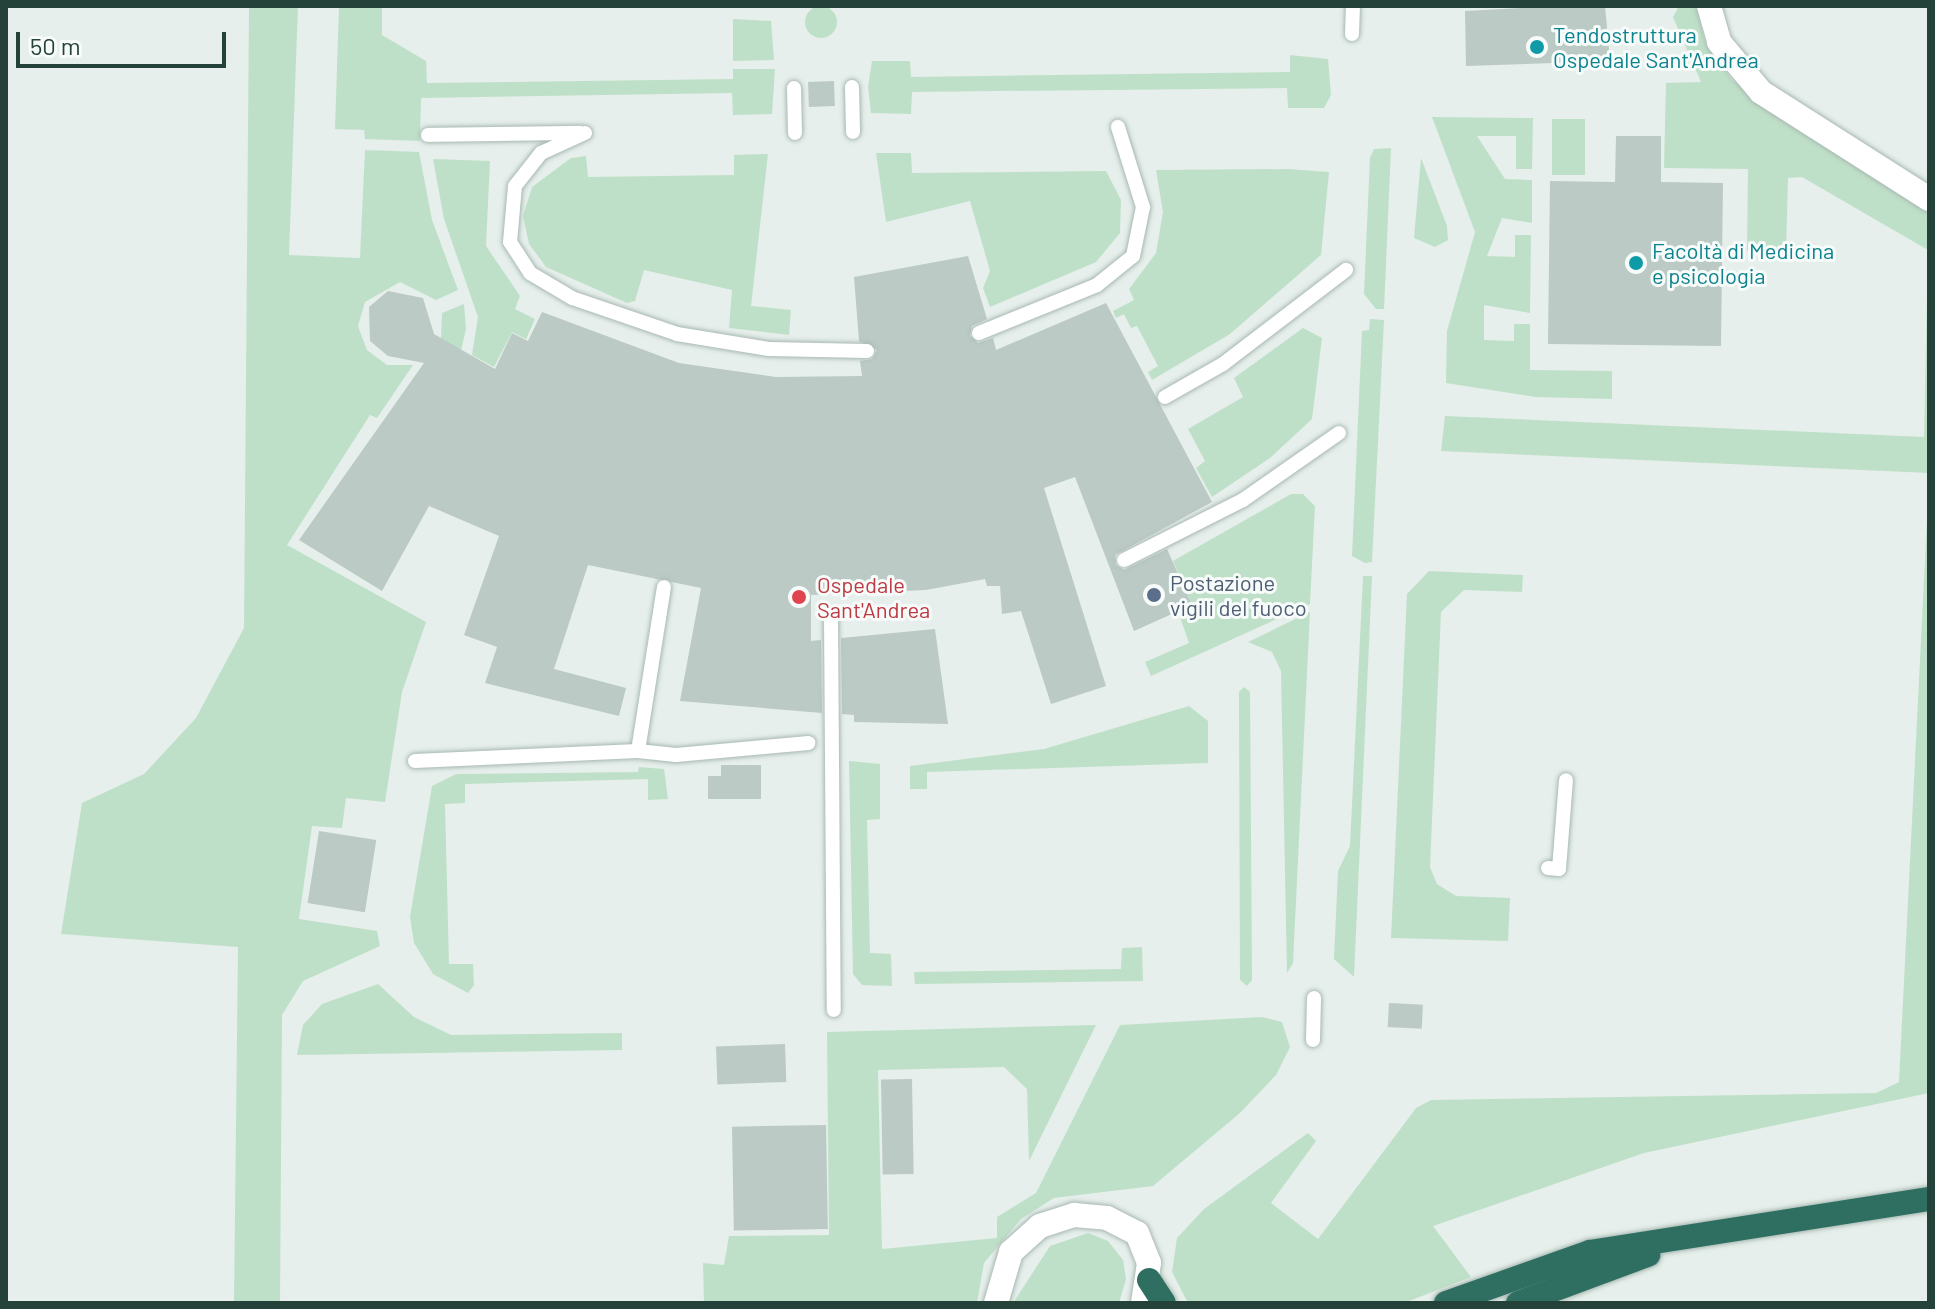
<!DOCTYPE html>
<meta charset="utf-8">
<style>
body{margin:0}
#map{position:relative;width:1935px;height:1309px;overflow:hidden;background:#e6efeb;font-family:Barlow,sans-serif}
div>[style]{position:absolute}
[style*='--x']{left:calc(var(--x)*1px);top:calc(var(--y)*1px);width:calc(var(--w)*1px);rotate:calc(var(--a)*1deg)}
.green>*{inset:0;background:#bfe0c8;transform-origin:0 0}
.round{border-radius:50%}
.building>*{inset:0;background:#bbcac4;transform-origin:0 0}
.roads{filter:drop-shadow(0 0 2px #a8b8b2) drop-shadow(0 0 2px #a8b8b2)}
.lane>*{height:14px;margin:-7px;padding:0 7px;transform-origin:7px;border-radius:7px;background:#fff}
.street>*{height:24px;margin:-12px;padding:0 12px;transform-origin:12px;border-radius:12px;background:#fff}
.highway>*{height:24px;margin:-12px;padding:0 12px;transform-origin:12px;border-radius:12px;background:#2f6f62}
.dots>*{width:22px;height:22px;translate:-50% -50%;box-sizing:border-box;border:4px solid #f7fbf9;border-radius:50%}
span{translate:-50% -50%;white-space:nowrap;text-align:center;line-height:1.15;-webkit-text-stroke:6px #f7fbf9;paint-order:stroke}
.culture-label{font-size:22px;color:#0d838f}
.left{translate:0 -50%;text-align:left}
.service-label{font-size:22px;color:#4e5e75}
.health-label{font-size:22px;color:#be3a42}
.frame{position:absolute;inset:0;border:8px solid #24423a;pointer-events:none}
.scale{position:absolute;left:16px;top:32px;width:210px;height:36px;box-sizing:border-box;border:4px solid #24423a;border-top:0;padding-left:10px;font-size:24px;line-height:28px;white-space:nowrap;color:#24423a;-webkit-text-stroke:6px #f7fbf9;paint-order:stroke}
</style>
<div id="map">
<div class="green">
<div style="clip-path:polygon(249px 6px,298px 6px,289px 255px,360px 258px,365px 150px,419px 152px,432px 220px,458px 290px,436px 300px,400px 282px,365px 302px,358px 326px,367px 350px,387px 365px,413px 365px,377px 418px,370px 415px,287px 545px,426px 622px,402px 692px,385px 802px,346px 798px,342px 828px,312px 826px,299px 919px,377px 931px,380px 946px,303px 981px,282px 1015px,280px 1303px,234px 1303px,238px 947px,61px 934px,82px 803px,144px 774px,196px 718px,244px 628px)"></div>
<div style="clip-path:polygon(339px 6px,382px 6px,382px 35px,426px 61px,427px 83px,733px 79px,733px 69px,775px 69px,772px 114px,733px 115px,732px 93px,421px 98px,420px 141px,365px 139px,364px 130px,335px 129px)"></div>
<div style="clip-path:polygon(1679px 6px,1696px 6px,1706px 45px,1732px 80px,1929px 209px,1929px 473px,1441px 451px,1445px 416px,1924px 437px,1928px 250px,1802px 177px,1788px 178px,1786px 252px,1747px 251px,1748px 169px,1664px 168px,1666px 83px,1701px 82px,1673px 17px)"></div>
<div class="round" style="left:805px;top:6px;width:32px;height:32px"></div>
<div style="clip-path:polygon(733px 19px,771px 21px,774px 60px,733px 61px)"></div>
<div style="clip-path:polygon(1290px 55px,1328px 59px,1331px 95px,1324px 108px,1288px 108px,1287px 88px,912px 92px,911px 114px,871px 113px,868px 87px,872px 61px,910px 61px,911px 77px,1290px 72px)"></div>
<div style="clip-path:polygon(1432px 117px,1533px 118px,1532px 169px,1516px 169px,1516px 136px,1477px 136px,1505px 179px,1532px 180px,1532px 223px,1502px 218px,1487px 256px,1515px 257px,1515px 235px,1531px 235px,1530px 313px,1484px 305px,1484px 340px,1514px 341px,1514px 324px,1530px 324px,1530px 370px,1612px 371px,1612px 399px,1536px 397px,1446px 383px,1447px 331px,1475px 232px)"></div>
<div style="left:1552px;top:119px;width:33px;height:56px"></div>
<div style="clip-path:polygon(1391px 148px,1384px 309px,1376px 309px,1364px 294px,1370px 158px,1374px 149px)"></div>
<div style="clip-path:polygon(876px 153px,911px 153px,912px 173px,1106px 171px,1121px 200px,1120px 233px,1096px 262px,990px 307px,983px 288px,990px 271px,970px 201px,886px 222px)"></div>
<div style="clip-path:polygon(768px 154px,751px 306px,791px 310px,789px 335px,729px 328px,732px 290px,644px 270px,635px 301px,627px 303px,546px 267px,529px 244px,523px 216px,532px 187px,571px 158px,586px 156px,588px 177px,734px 175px,734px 155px)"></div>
<div style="clip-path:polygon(1421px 158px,1447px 226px,1448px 240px,1435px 247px,1414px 238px)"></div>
<div style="clip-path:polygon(433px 159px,490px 161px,486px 246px,520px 296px,515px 309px,535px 319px,526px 339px,512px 332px,494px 367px,472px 355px,478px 317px,444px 219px)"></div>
<div style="clip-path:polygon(1288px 169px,1329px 172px,1321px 255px,1230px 334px,1152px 380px,1148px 372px,1158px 366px,1137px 326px,1131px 328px,1124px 314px,1116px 318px,1113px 311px,1134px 300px,1129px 289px,1156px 253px,1163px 212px,1156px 170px)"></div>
<div style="clip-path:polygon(464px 304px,466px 329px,461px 350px,441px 339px,442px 313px)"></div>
<div style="clip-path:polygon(1370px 319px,1384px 320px,1372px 562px,1365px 563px,1352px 556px,1362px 331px,1369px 330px)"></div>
<div style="clip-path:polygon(1303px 328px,1322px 338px,1312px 419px,1270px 458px,1212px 497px,1196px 468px,1205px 461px,1188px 429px,1243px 397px,1234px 378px)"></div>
<div style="clip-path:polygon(1929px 479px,1929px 1093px,1644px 1153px,1433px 1226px,1471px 1277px,1404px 1303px,1188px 1303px,1172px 1272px,1177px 1238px,1204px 1209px,1308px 1133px,1316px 1141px,1271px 1203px,1318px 1239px,1416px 1108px,1431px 1100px,1876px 1093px,1899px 1082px)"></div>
<div style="clip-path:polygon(1291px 494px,1303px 494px,1315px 506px,1310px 604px,1151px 676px,1145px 662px,1189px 643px,1178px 611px,1192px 605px,1173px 561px)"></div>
<div style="clip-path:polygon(1429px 571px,1523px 575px,1522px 592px,1464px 590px,1441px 612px,1430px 867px,1437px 884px,1456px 896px,1510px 898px,1508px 941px,1391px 938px,1407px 594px)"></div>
<div style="clip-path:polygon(1363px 576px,1372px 576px,1354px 977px,1334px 959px,1338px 871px,1350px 846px)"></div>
<div style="clip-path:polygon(1310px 612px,1293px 963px,1287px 973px,1281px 671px,1272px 652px,1248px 642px)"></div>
<div style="clip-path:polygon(1244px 687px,1250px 692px,1252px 980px,1247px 986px,1240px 980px,1239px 692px)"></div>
<div style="clip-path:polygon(1189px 706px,1208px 721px,1208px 763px,927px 772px,927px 789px,910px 789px,910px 766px,1044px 749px)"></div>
<div style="clip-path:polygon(849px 761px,880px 764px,880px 819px,867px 820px,870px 953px,891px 954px,892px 986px,862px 985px,853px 974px)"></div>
<div style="clip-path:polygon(639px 767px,664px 769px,668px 799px,648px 800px,648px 779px,465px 784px,465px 803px,445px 804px,449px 964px,473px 964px,474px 985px,468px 993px,433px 974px,414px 943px,410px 917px,432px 786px,456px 774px,638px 772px)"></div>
<div style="clip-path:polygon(1142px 947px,1143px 981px,915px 984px,914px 972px,1121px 969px,1122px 948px)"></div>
<div style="clip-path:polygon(378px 984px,414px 1017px,451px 1035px,622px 1033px,622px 1050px,297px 1055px,303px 1025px,322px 1004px)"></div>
<div style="clip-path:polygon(1262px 1017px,1282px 1022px,1290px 1047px,1276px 1075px,1240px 1113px,1153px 1186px,1054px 1198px,1021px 1219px,984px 1263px,977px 1303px,704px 1303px,703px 1263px,724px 1265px,729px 1236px,829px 1235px,827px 1032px,1096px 1025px,1029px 1161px,1027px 1089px,1004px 1067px,878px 1070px,882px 1249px,997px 1238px,997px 1217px,1036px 1193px,1120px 1025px)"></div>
<div style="clip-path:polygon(1088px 1233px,1108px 1241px,1123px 1260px,1126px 1279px,1119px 1303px,1013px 1303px,1050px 1246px)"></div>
</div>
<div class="building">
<div style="clip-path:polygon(1562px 6px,1605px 6px,1610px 61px,1466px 66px,1465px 11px)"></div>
<div style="left:834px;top:81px;width:25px;height:26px;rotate:88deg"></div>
<div style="clip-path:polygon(1616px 136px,1661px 136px,1661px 182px,1723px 183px,1721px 346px,1548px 344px,1550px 181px,1615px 182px)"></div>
<div style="clip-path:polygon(968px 256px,987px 319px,972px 326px,970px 336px,978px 343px,993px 338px,996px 350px,1106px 303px,1212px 502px,1115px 555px,1116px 565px,1124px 570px,1167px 549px,1192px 605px,1134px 631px,1075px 477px,1044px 488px,1106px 686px,1051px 704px,1021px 611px,1002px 614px,1000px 586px,987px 586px,985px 579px,926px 590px,811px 595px,811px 641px,821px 640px,822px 713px,680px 701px,701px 588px,588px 565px,554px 669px,626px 688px,619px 716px,485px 683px,497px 647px,464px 635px,499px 536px,429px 506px,382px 591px,299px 540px,424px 363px,388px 356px,370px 341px,369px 307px,388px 291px,423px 298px,434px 334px,495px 369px,512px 333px,528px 341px,542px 312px,679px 363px,776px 377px,862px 376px,860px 361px,872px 359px,877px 350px,859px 341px,854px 277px)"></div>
<div style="clip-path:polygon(935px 629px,948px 724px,854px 722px,854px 715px,842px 714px,841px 638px)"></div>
<div style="clip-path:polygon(721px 765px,761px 765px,761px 799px,708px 799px,708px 776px,721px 776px)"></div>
<div style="left:319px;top:831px;width:58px;height:73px;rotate:9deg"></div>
<div style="left:1389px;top:1003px;width:34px;height:24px;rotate:3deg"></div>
<div style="left:785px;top:1044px;width:38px;height:69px;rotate:88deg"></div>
<div style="left:912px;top:1079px;width:95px;height:31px;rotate:89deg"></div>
<div style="left:826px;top:1125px;width:104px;height:94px;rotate:89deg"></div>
</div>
<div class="roads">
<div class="lane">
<div style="--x:1352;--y:34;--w:28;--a:-88"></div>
<div style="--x:852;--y:87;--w:45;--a:88.7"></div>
<div style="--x:794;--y:88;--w:45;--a:88.7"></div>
<div style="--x:585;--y:133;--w:48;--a:155.6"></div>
<div style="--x:541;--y:153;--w:42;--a:128.2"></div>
<div style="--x:515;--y:186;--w:56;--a:95.1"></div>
<div style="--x:510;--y:242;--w:37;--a:57"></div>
<div style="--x:530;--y:273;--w:49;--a:30.8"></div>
<div style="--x:572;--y:298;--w:111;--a:18.9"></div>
<div style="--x:677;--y:334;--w:93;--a:9.3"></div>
<div style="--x:769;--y:349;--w:98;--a:1.2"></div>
<div style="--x:428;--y:135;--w:152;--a:-0.8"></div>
<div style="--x:979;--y:333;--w:127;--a:-22.1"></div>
<div style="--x:1097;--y:285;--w:46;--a:-38.9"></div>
<div style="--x:1133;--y:256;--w:50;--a:-78.5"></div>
<div style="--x:1143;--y:207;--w:84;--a:-107.4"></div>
<div style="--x:1165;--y:397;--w:67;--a:-29.6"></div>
<div style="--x:1223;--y:364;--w:155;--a:-37.4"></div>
<div style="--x:1124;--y:560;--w:133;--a:-26.8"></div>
<div style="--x:1243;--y:500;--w:117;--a:-34.9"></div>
<div style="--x:831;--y:616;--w:394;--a:89.6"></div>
<div style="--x:638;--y:751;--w:166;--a:-81"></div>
<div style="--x:415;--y:761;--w:223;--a:-2.6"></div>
<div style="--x:638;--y:751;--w:38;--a:6"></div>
<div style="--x:676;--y:755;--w:133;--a:-5.2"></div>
<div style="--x:1548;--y:868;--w:11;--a:5"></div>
<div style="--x:1559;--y:869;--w:89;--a:-85.5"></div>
<div style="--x:1313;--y:1040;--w:42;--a:-88.6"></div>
</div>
<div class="street">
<div style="--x:1709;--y:6;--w:37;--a:74"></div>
<div style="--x:1719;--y:42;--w:65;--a:50"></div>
<div style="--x:1761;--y:92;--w:199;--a:32.5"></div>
<div style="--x:996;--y:1303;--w:53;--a:-73.6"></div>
<div style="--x:1011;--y:1252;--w:39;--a:-42"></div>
<div style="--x:1040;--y:1226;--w:36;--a:-18"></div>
<div style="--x:1074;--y:1215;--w:33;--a:5"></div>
<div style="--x:1107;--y:1218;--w:34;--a:27"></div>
<div style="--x:1137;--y:1233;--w:32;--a:68"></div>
<div style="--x:1149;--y:1263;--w:40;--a:98.5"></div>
</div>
<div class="highway">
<div style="--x:1149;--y:1280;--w:27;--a:57"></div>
<div style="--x:1446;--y:1303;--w:153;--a:-19.5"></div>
<div style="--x:1590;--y:1252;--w:343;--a:-8.9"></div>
<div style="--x:1518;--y:1303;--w:139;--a:-20.3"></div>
</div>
</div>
<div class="dots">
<div style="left:1537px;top:47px;background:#0f9aa8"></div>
<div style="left:1636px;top:263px;background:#0f9aa8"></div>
<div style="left:1154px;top:595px;background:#5c6f8a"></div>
<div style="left:799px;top:597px;background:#e0444e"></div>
</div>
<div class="culture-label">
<span class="left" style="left:1553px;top:47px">Tendostruttura<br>Ospedale Sant'Andrea</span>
<span class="left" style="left:1652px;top:263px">Facoltà di Medicina<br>e psicologia</span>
</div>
<div class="service-label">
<span class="left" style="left:1170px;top:595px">Postazione<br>vigili del fuoco</span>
</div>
<div class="health-label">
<span class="left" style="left:817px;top:597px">Ospedale<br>Sant'Andrea</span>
</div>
<div class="frame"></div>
<div class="scale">50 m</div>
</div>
